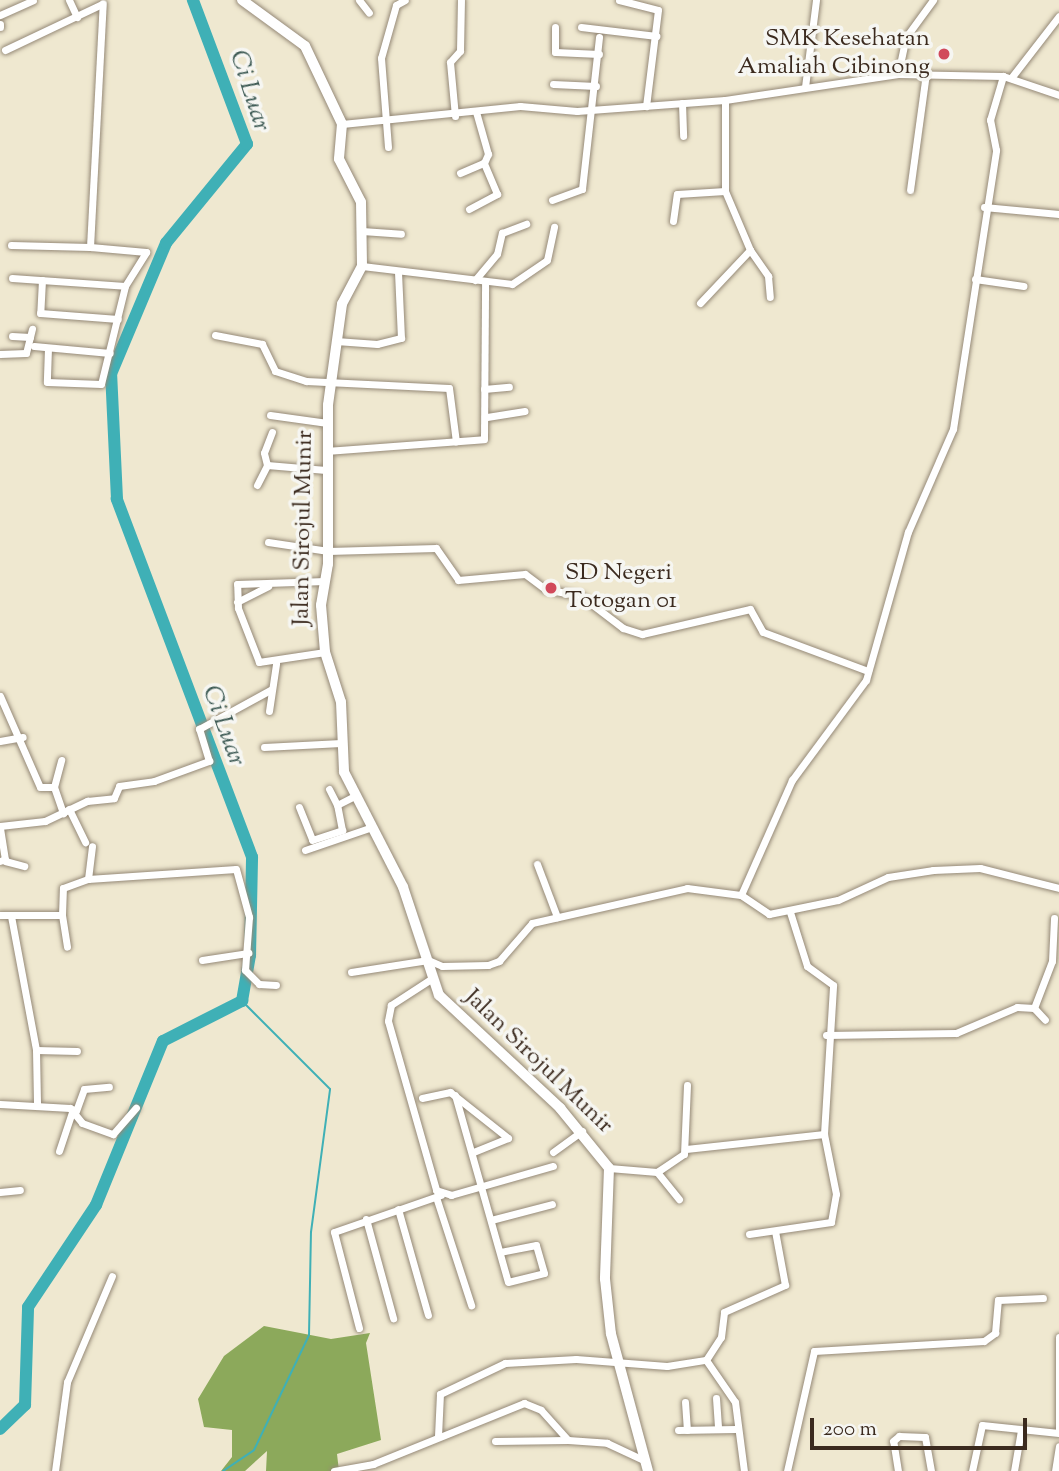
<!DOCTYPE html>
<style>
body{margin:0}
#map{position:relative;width:1059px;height:1471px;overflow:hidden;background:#efe8d0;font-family:"Sorts Mill Goudy",serif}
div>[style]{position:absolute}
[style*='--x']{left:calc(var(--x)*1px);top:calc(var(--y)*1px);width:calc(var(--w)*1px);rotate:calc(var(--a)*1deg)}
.forest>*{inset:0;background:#8ca95b}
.stream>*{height:2px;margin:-1px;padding:0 1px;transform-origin:1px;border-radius:1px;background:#3fb0b6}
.river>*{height:12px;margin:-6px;padding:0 6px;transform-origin:6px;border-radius:6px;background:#3fb0b6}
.roads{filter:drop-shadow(0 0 2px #958977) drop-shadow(0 0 2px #958977)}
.street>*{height:7px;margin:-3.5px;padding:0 3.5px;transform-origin:3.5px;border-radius:3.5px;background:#fff}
.secondary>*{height:10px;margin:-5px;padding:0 5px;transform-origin:5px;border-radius:5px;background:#fff}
.dots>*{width:19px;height:19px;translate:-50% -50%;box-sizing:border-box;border:4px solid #f6f6f2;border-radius:50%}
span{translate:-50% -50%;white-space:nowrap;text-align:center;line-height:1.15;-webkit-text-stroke:7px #f6f6f2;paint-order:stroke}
.poi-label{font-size:24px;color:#3b2a1e}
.right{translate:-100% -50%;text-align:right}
.left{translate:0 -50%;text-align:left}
.street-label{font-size:24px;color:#3b2a1e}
.water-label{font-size:26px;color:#3c5953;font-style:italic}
.scale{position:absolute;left:810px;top:1418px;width:217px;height:32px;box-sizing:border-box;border:4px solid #3b2a1e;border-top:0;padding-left:9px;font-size:21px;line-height:24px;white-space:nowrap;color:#3b2a1e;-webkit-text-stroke:5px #f6f6f2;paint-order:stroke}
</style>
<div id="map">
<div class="forest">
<div style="clip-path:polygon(264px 1326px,331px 1339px,370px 1333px,366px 1343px,381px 1440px,337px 1454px,339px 1471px,266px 1471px,267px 1451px,245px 1471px,221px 1471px,232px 1457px,232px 1430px,204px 1427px,198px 1399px,224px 1356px)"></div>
</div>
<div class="stream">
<div style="--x:223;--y:1471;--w:37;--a:-34"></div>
<div style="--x:254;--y:1450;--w:127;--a:-64.4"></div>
<div style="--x:309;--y:1335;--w:103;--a:-88.9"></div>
<div style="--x:311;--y:1232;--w:144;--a:-82.4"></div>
<div style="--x:330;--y:1089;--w:124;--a:-135"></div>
</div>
<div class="river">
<div style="--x:0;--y:1429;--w:35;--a:-44"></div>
<div style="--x:25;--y:1405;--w:98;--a:-88.2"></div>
<div style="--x:28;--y:1307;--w:123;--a:-56.3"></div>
<div style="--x:96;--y:1205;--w:177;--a:-67.8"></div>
<div style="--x:163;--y:1041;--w:89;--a:-26.9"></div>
<div style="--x:242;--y:1001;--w:47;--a:-80.1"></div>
<div style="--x:250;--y:955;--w:98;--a:-88.8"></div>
<div style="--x:252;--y:857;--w:383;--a:-110.7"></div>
<div style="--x:117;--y:499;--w:125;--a:-92.7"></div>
<div style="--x:111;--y:374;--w:142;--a:-67.2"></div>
<div style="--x:166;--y:243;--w:128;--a:-50.7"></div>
<div style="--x:247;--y:144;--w:154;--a:-110.6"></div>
</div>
<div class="roads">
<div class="street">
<div style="--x:69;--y:0;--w:19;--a:65"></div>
<div style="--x:359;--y:0;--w:16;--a:52"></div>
<div style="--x:619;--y:0;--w:40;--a:14.4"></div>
<div style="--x:658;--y:10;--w:97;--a:97.1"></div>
<div style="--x:0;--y:15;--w:36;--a:-24"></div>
<div style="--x:0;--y:24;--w:3;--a:90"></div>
<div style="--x:555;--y:27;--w:25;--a:90"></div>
<div style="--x:555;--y:52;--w:44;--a:2.6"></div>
<div style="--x:581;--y:27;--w:76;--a:6.8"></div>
<div style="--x:5;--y:50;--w:107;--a:-25.4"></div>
<div style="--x:898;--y:74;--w:38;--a:-78"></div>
<div style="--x:906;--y:37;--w:46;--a:-53.9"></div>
<div style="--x:1011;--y:78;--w:78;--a:-52.3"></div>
<div style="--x:553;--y:84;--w:43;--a:2.7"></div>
<div style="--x:805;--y:87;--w:88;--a:-82.8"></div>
<div style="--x:725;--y:100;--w:91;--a:90"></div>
<div style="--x:725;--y:191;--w:64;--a:67"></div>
<div style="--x:750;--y:250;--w:32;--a:55"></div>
<div style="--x:768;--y:276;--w:21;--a:85"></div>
<div style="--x:682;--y:103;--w:33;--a:88"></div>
<div style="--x:455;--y:116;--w:54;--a:-95.3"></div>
<div style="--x:450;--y:62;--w:15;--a:-48"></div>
<div style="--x:460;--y:51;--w:51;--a:-88.9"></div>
<div style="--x:342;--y:124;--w:179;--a:-5.8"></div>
<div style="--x:520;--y:106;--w:57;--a:5"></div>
<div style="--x:577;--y:111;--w:148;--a:-4.3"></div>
<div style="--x:725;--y:100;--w:175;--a:-8.5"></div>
<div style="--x:898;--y:74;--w:105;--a:1.1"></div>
<div style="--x:1003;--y:76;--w:59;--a:18.7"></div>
<div style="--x:388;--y:147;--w:89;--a:-94.5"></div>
<div style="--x:381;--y:58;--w:55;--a:-74.2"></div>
<div style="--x:396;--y:5;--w:10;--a:-29"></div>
<div style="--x:460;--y:173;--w:26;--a:-23"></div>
<div style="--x:910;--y:190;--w:118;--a:-82.2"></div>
<div style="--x:552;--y:200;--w:32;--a:-20"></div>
<div style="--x:582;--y:189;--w:153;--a:-83.6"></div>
<div style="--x:984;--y:207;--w:75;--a:5.3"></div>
<div style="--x:469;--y:209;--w:32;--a:-28"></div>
<div style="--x:497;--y:194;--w:34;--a:-113"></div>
<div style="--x:484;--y:163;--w:10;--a:-66"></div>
<div style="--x:488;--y:154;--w:44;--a:-105.9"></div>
<div style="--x:673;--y:221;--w:27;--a:-82"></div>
<div style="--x:677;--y:194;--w:48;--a:-3.6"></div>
<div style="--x:362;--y:231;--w:39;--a:4"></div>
<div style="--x:11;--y:245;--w:79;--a:1.5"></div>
<div style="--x:362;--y:266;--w:151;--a:6.8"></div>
<div style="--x:512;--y:284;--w:42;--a:-34.4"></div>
<div style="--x:547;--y:260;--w:34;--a:-78"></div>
<div style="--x:12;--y:278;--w:113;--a:4"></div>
<div style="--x:975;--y:279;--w:49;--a:8.3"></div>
<div style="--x:42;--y:280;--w:33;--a:93"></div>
<div style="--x:40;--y:313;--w:78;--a:4.4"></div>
<div style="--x:475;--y:280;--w:34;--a:-50"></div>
<div style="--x:497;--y:254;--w:22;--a:-77"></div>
<div style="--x:502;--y:233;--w:26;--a:-21"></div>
<div style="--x:700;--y:303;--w:73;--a:-46.7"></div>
<div style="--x:215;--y:335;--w:48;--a:10.8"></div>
<div style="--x:262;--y:344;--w:30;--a:64"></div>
<div style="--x:275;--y:371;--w:33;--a:18"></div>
<div style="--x:306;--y:381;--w:143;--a:2.8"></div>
<div style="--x:449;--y:388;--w:54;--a:82.6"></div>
<div style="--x:12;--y:336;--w:18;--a:3"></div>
<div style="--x:336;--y:341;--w:41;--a:4.2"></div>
<div style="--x:377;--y:344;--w:25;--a:-14"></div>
<div style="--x:401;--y:338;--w:65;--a:-92.6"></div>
<div style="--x:34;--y:346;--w:76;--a:5.3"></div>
<div style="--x:48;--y:348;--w:34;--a:92"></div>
<div style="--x:47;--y:382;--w:54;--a:2.1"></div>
<div style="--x:101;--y:384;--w:101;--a:-76.2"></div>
<div style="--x:125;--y:286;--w:40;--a:-58"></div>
<div style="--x:146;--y:252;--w:56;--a:-174.9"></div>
<div style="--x:90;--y:247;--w:244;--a:-87"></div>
<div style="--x:0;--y:354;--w:26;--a:-2"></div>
<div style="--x:26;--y:353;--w:25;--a:-76"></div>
<div style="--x:484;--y:389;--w:25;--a:-5"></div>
<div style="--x:270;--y:415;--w:58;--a:8"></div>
<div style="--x:487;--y:417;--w:38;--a:-9"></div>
<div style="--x:272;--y:432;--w:22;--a:111"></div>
<div style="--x:264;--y:453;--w:12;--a:76"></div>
<div style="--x:267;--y:465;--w:59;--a:4.8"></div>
<div style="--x:326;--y:451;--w:158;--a:-4.3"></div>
<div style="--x:484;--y:439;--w:155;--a:-89.6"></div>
<div style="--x:257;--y:485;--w:22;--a:-63"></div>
<div style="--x:268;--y:542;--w:61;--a:8.5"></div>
<div style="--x:328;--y:551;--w:108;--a:-1.6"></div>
<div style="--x:436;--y:548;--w:39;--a:55"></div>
<div style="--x:458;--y:580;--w:67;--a:-5.1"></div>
<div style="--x:525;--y:574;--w:25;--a:37"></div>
<div style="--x:545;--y:589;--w:37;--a:11"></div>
<div style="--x:581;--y:596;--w:53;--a:37.3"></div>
<div style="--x:623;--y:628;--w:20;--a:18"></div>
<div style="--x:642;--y:634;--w:111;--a:-13"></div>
<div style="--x:750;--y:609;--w:26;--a:61"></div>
<div style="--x:763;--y:632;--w:112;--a:20.4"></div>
<div style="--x:237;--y:602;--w:35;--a:-27"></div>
<div style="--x:325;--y:652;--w:67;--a:171.4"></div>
<div style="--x:259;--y:662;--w:58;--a:-111.3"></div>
<div style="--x:238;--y:608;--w:24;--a:-92"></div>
<div style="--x:237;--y:584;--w:88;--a:-2"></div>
<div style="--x:0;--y:696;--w:99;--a:66.3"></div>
<div style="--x:40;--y:787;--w:14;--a:0"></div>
<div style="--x:54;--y:787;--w:28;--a:71"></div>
<div style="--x:269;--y:711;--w:48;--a:-81.5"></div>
<div style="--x:0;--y:741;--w:23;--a:-10"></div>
<div style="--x:264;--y:747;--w:77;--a:-3"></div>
<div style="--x:54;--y:787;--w:28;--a:-75"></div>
<div style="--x:329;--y:789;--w:18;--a:63"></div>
<div style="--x:299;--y:807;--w:35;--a:68"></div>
<div style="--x:312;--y:840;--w:32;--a:-18"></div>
<div style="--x:342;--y:830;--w:25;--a:-101"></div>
<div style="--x:337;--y:805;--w:20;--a:-27"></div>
<div style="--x:69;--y:809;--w:37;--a:64"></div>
<div style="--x:0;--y:826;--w:45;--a:-6.3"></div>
<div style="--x:45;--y:821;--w:47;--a:-25.5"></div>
<div style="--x:87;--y:801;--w:27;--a:-6"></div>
<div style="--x:114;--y:798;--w:13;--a:-67"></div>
<div style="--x:119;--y:786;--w:35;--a:-8"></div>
<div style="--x:154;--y:781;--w:59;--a:-20"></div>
<div style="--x:209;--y:761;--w:34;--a:-107"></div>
<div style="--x:199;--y:729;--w:83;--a:-28.7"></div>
<div style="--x:0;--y:828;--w:31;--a:81"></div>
<div style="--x:5;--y:859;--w:5;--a:158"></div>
<div style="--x:305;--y:850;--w:71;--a:-18.9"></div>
<div style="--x:5;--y:861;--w:20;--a:15"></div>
<div style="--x:537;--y:864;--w:57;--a:69.3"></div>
<div style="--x:88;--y:879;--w:148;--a:-3.9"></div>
<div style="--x:236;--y:869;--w:50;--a:74.8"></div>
<div style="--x:249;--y:917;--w:53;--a:94.3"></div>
<div style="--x:245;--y:970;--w:20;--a:45"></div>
<div style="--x:259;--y:984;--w:17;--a:3"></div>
<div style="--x:741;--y:895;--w:126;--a:-66.1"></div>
<div style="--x:792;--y:780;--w:124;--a:-53.5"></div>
<div style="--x:866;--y:680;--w:154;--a:-74.2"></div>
<div style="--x:908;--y:532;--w:112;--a:-66.4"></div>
<div style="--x:953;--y:429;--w:282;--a:-81.2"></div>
<div style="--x:996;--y:150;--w:31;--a:-101"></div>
<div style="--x:990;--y:120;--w:46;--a:-73.5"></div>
<div style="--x:0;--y:915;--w:62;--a:0"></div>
<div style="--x:62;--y:915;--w:27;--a:-88"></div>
<div style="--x:63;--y:888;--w:27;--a:-20"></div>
<div style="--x:88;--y:879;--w:33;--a:-83"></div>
<div style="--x:62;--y:915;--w:32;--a:81"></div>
<div style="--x:11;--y:916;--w:136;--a:79.4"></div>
<div style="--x:36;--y:1050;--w:54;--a:88.9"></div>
<div style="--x:202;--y:960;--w:47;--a:-8.7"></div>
<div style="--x:351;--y:972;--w:78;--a:-8.9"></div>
<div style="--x:428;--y:960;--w:15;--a:23"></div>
<div style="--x:442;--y:966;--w:46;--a:-1.2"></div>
<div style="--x:488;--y:965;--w:12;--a:-20"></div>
<div style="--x:499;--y:961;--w:50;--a:-49"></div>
<div style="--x:532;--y:923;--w:159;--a:-12.7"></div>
<div style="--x:687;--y:888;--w:54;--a:7.4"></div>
<div style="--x:741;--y:895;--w:34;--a:34"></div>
<div style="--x:769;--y:914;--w:70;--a:-11.5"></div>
<div style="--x:838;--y:900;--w:55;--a:-24.7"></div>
<div style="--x:888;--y:877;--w:46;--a:-8.8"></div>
<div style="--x:933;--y:870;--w:47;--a:-2.4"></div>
<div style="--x:980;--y:868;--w:81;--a:14.2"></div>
<div style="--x:431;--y:979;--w:48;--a:147"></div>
<div style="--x:391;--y:1005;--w:16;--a:101"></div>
<div style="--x:388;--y:1021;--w:176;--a:74.1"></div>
<div style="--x:436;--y:1190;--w:16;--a:18"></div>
<div style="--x:451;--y:1195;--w:106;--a:-15.9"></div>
<div style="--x:1034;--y:1008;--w:50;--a:-69"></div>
<div style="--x:1052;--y:961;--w:43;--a:-87.3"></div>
<div style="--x:826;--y:1035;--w:130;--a:-0.9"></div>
<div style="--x:956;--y:1033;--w:66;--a:-23.1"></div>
<div style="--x:1017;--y:1007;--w:17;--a:3"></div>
<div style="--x:1034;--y:1008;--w:16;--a:47"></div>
<div style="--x:36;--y:1050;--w:41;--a:1.4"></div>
<div style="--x:455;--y:1095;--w:194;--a:74.2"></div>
<div style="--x:508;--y:1282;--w:37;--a:-14"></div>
<div style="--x:544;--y:1273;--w:29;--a:-106"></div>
<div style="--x:536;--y:1245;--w:36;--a:169"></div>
<div style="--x:422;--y:1098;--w:29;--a:-12"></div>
<div style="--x:450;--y:1092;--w:74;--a:38.4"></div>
<div style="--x:508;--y:1138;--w:38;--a:158"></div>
<div style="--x:0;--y:1104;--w:70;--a:3.3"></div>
<div style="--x:70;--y:1108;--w:19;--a:51"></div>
<div style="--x:82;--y:1123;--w:33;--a:20"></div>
<div style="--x:113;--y:1134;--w:35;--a:-49"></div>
<div style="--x:76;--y:1111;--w:23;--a:-70"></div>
<div style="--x:84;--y:1089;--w:25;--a:-5"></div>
<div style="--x:686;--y:1149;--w:139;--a:-6.2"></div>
<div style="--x:59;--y:1151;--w:44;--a:-71.6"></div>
<div style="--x:553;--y:1152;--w:36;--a:-36"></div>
<div style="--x:609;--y:1168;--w:48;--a:4.8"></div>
<div style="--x:657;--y:1172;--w:32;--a:-34"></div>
<div style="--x:684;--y:1154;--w:69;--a:-87.5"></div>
<div style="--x:657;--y:1172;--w:35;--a:51"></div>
<div style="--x:0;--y:1192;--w:20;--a:-6"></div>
<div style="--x:436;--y:1197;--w:114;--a:72"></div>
<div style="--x:398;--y:1209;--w:110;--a:74.2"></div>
<div style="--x:366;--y:1219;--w:103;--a:74.7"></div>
<div style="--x:491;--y:1220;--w:63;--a:-14.7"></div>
<div style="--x:749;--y:1234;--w:83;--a:-8.3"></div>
<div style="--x:831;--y:1222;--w:28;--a:-80"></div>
<div style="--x:836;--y:1194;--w:61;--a:-101.3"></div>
<div style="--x:824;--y:1134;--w:149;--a:-86.5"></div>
<div style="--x:833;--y:985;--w:32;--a:-144"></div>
<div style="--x:807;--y:966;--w:57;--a:-107.5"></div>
<div style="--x:359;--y:1328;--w:99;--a:-104.6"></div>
<div style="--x:334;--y:1232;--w:113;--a:-19.1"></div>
<div style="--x:1059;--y:1337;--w:92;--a:90"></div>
<div style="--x:706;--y:1360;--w:51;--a:55.4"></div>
<div style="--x:735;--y:1402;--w:70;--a:82.6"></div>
<div style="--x:716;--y:1398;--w:31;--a:86"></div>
<div style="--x:685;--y:1402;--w:28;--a:86"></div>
<div style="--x:678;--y:1430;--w:58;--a:-1"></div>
<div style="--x:438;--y:1436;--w:42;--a:-87.3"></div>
<div style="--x:440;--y:1394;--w:72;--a:-25.5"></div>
<div style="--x:505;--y:1363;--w:71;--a:-3.2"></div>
<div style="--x:576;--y:1359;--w:91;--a:4.4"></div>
<div style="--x:667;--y:1366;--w:39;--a:-9"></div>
<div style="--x:706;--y:1360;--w:27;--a:-57"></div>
<div style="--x:721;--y:1337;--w:25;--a:-83"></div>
<div style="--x:724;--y:1312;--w:67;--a:-23.9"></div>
<div style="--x:785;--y:1285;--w:55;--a:-100.5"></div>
<div style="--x:495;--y:1441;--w:73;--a:-0.8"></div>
<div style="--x:55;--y:1471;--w:90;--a:-82.3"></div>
<div style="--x:67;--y:1382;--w:115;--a:-67"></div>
<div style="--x:334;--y:1471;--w:40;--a:-10"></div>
<div style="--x:373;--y:1464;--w:163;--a:-22"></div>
<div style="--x:524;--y:1403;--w:18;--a:22"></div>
<div style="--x:541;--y:1410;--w:40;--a:48"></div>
<div style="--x:568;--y:1440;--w:39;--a:4"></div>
<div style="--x:607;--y:1443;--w:38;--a:25"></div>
<div style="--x:787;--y:1471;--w:123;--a:-77.3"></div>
<div style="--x:814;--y:1351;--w:170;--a:-3.4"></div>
<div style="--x:984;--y:1341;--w:14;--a:-36"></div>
<div style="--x:995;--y:1333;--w:33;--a:-85"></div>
<div style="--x:998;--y:1300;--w:45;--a:-2.5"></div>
<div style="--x:898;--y:1471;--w:30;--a:-99"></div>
<div style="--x:893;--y:1441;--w:8;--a:-40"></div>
<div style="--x:899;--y:1436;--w:26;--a:2"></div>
<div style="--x:925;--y:1437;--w:35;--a:80"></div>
<div style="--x:972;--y:1471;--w:47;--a:-77.7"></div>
<div style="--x:982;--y:1425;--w:77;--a:5.9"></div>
<div style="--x:1014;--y:1471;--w:42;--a:-80.3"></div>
<div style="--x:1055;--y:1471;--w:25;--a:-81"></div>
</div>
<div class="secondary">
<div style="--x:242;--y:0;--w:78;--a:36.1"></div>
<div style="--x:305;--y:46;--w:86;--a:64.6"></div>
<div style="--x:342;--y:124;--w:35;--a:95"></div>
<div style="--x:339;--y:159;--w:48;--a:62.9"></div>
<div style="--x:361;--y:202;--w:64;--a:89.1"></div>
<div style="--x:362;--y:266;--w:43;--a:117.8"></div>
<div style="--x:342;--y:304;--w:102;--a:97.9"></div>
<div style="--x:328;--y:405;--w:159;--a:90"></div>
<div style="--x:328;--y:564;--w:42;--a:99.7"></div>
<div style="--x:321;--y:605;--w:47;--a:85.1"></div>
<div style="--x:325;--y:652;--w:52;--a:72.3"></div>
<div style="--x:341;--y:702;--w:70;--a:87.5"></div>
<div style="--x:344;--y:772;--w:129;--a:62.8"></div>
<div style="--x:403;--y:887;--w:114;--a:71.6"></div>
<div style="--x:439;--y:995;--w:166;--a:43"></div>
<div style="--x:560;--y:1108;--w:77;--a:50.8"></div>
<div style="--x:609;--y:1168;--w:111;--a:92.1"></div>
<div style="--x:605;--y:1279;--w:55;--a:83.8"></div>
<div style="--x:611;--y:1334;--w:142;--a:74.9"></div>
</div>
</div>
<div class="dots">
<div style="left:944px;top:54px;background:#d1495b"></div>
<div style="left:551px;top:588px;background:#d1495b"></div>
</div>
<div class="poi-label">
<span class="right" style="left:930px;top:54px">SMK Kesehatan<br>Amaliah Cibinong</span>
<span class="left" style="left:565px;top:588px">SD Negeri<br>Totogan 01</span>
</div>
<div class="street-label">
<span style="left:304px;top:528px;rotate:-89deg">Jalan Sirojul Munir</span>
<span style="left:538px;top:1062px;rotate:44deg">Jalan Sirojul Munir</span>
</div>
<div class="water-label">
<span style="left:249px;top:91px;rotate:72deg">Ci Luar</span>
<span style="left:223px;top:726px;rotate:70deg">Ci Luar</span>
</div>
<div class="scale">200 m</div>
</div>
